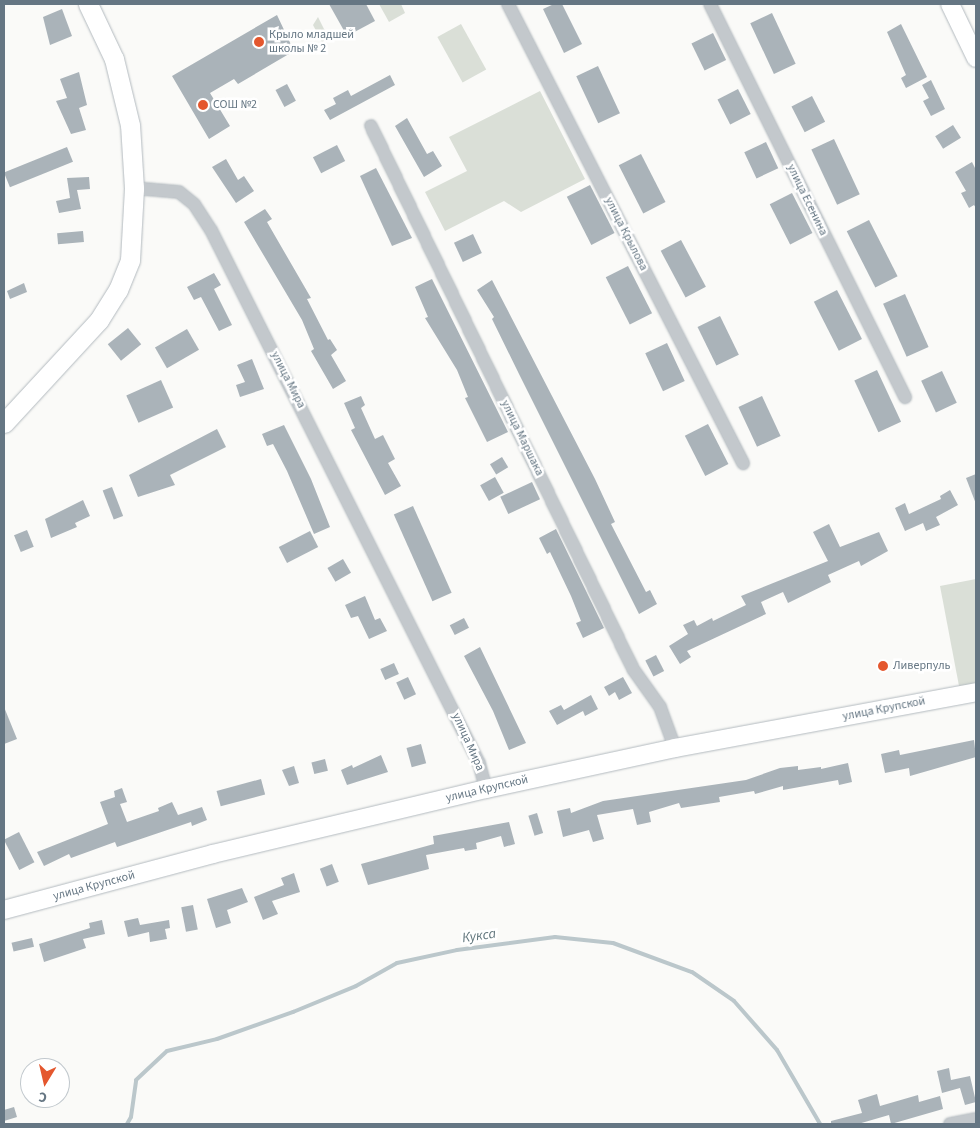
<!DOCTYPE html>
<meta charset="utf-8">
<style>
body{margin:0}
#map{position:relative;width:980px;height:1128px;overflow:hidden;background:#fafaf8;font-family:"Source Sans 3",sans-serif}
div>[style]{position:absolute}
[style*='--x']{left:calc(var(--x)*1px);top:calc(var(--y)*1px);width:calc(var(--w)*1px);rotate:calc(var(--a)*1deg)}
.green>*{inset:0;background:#dadfd7;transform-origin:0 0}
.stream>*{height:4px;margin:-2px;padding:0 2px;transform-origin:2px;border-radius:2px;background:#bbc7cb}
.building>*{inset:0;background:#aab3b9;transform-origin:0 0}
.roads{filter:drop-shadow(0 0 1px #b3babf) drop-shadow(0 0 1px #b3babf)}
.street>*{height:12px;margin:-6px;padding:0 6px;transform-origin:6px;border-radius:6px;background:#c3c8cc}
.secondary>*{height:18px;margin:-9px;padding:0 9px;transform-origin:9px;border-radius:9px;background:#fff}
.primary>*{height:19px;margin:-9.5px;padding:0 9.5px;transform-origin:9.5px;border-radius:9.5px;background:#fff}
.dots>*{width:14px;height:14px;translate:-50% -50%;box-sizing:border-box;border:2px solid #fff;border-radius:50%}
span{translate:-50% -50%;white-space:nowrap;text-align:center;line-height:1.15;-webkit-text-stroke:5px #fff;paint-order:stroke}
.poi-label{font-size:12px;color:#657683}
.left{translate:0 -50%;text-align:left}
.street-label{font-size:12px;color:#657683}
.water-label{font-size:14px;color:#60757c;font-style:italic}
.frame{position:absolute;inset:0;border:5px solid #657683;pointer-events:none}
.north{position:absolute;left:20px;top:1058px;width:50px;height:50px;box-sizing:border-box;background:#fff;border:1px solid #c1c8cd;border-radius:50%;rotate:189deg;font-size:14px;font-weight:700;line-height:20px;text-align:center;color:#657683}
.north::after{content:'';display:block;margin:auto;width:18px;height:22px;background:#e4572e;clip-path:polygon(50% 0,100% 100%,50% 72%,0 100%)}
</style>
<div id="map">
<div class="green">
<div style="clip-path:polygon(379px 4px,401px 4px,405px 13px,389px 22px)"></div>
<div style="clip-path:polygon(318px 17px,329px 39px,322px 42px,313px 25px)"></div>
<div style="left:461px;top:24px;width:52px;height:27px;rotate:61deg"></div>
<div style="clip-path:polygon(540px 91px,585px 179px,521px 212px,504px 201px,445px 231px,425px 192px,467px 171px,449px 137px)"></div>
<div style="clip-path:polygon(976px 579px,976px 684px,959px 686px,940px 586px)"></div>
</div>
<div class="stream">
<div style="--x:127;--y:1124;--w:8;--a:-60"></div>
<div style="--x:131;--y:1117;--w:37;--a:-82"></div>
<div style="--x:136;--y:1080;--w:42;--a:-43.1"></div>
<div style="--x:167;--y:1051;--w:51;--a:-13.5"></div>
<div style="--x:217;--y:1039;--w:81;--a:-19.6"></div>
<div style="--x:293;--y:1012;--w:68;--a:-22.4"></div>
<div style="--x:356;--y:986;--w:47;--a:-29.3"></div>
<div style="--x:397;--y:963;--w:61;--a:-12.2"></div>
<div style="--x:457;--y:950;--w:99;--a:-7.6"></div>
<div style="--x:555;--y:937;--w:58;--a:5.9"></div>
<div style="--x:613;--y:943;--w:84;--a:20.2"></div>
<div style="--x:692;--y:972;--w:51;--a:34.6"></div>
<div style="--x:734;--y:1001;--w:65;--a:48.7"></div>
<div style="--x:777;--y:1050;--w:86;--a:59.8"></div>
</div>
<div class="building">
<div style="clip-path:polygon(329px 4px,366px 4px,375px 21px,347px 36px)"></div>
<div style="clip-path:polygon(554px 4px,562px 4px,582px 44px,564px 53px,543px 9px)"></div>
<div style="clip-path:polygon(62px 9px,72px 36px,50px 45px,43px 17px)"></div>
<div style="left:772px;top:13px;width:56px;height:24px;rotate:65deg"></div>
<div style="clip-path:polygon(277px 15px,294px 51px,238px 84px,234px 79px,210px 93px,230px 126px,209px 139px,172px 76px)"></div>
<div style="clip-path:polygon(901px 24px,927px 77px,906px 88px,901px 78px,906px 75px,887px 32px)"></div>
<div style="left:713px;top:33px;width:30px;height:24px;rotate:64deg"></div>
<div style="left:598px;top:66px;width:52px;height:24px;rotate:65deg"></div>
<div style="clip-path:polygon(79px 72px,87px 105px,79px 108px,86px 130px,71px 134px,56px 101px,67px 98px,60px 79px)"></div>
<div style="clip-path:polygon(390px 75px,395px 85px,330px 120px,324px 110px,336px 104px,333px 98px,348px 90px,351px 96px)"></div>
<div style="clip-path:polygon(931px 80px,945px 109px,931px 116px,923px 101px,929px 98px,922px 85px)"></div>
<div style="left:287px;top:84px;width:19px;height:13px;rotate:62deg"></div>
<div style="left:738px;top:89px;width:28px;height:23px;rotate:63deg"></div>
<div style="left:812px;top:96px;width:29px;height:23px;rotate:63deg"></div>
<div style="clip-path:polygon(407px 118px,427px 154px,433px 151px,442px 166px,424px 177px,395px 126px)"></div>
<div style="left:953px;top:125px;width:15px;height:21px;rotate:58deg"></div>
<div style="left:834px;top:139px;width:61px;height:25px;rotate:65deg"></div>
<div style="left:766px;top:142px;width:29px;height:24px;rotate:65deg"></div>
<div style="left:337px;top:145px;width:18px;height:27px;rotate:63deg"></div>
<div style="left:67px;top:147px;width:16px;height:68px;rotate:68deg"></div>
<div style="left:641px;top:154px;width:54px;height:25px;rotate:63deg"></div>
<div style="clip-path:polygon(226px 159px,238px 180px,244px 176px,254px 191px,236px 203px,212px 167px)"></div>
<div style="clip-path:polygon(972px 162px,976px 170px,976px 208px,974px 205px,969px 208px,961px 193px,966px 191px,955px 172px)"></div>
<div style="clip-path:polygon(376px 168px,412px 238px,392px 246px,360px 176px)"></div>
<div style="clip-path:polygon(89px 177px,90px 189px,77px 190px,81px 209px,59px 213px,56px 201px,70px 198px,67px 178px)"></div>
<div style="left:590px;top:185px;width:54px;height:26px;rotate:63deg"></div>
<div style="left:792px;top:193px;width:45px;height:25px;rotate:63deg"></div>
<div style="clip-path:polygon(265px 209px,272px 219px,267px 222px,311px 298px,307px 299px,328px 340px,330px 339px,337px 350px,331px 355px,346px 381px,333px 389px,311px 351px,314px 349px,302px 320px,244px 222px)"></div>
<div style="left:869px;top:220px;width:63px;height:25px;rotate:63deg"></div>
<div style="left:83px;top:231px;width:11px;height:26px;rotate:85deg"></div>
<div style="left:473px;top:234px;width:21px;height:21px;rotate:65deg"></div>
<div style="left:681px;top:240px;width:53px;height:23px;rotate:62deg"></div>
<div style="left:628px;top:266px;width:53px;height:25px;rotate:63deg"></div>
<div style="clip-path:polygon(214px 273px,221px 285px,214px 289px,232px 325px,219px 331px,201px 297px,194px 300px,187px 287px)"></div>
<div style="clip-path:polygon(432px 279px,508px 432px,487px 442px,465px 398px,468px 397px,457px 370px,425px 318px,428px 317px,415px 287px)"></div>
<div style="clip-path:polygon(492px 280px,595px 479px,615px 522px,611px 524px,646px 592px,650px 590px,657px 604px,639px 614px,519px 374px,492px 319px,494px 317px,477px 290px)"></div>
<div style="clip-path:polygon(24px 283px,27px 292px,10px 299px,7px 291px)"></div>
<div style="left:837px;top:290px;width:55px;height:26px;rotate:63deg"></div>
<div style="left:905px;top:294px;width:58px;height:24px;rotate:66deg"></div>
<div style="left:720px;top:316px;width:43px;height:25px;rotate:64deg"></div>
<div style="left:128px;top:328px;width:21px;height:26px;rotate:51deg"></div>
<div style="left:187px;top:329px;width:24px;height:37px;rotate:60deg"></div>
<div style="left:667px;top:343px;width:42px;height:24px;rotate:65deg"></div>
<div style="clip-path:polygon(252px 359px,264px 389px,240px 397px,236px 385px,245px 382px,237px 365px)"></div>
<div style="left:877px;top:370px;width:57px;height:25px;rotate:65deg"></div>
<div style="left:942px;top:371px;width:35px;height:23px;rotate:65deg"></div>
<div style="left:161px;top:380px;width:30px;height:38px;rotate:66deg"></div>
<div style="clip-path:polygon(361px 396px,365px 405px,361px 408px,375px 439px,383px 435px,395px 459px,388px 463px,401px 486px,385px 495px,351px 430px,355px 428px,344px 403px)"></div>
<div style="left:762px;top:396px;width:44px;height:26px;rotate:65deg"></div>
<div style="left:708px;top:424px;width:45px;height:26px;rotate:63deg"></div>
<div style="clip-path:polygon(284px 425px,311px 479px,330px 527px,314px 534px,287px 471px,273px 444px,267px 446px,262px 434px)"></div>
<div style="clip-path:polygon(217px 429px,226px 447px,170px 475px,175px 485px,138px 497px,129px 475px)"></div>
<div style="left:502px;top:457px;width:12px;height:14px;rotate:59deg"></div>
<div style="clip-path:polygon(976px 474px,976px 504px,966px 478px)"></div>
<div style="left:495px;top:477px;width:18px;height:17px;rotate:61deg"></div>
<div style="left:532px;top:482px;width:19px;height:35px;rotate:65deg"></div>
<div style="left:112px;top:487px;width:31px;height:10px;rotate:69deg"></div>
<div style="clip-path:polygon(950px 490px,958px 505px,936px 517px,940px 525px,926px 531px,923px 523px,905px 531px,895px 508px,905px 503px,909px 514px,941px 499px,940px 496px)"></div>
<div style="clip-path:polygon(83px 500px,90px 516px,75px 523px,77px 527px,51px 538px,45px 519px)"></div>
<div style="left:413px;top:506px;width:95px;height:21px;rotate:66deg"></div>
<div style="clip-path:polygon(829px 524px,840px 547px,879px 532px,888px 551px,861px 566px,859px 561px,828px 575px,831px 582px,788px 603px,783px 592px,761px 602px,766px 614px,687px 651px,691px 657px,680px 664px,669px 646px,688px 634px,683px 625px,694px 620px,697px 626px,712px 618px,713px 621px,746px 605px,741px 596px,828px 561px,813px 532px)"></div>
<div style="clip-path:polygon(556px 529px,604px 628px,583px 638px,576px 623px,581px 621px,571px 596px,550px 552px,547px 554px,539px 538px)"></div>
<div style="left:27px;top:530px;width:18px;height:14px;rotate:68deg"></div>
<div style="left:310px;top:531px;width:18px;height:35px;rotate:63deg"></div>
<div style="left:343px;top:559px;width:16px;height:18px;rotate:60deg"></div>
<div style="clip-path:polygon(365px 596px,375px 620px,380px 618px,387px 631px,369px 639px,358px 616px,351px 618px,345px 605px)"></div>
<div style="left:464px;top:618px;width:11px;height:16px;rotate:63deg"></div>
<div style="clip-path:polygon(480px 647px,526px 743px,509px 750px,493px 711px,464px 656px)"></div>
<div style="left:656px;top:655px;width:18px;height:12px;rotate:63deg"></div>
<div style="left:394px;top:663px;width:12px;height:15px;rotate:66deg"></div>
<div style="left:408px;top:677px;width:19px;height:13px;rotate:65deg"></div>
<div style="clip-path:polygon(623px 677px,632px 693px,619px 700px,615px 692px,609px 696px,604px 687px)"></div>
<div style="clip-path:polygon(591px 695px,598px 709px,585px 716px,583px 711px,557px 725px,549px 711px,561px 705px,564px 710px)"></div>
<div style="clip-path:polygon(4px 707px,17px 739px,4px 744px)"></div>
<div style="clip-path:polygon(974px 740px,976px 757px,910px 776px,909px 768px,885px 773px,881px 754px,899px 750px,900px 755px)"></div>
<div style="left:421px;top:744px;width:20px;height:15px;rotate:75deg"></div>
<div style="clip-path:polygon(381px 755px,388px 772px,347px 785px,341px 770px,352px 765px,353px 768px)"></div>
<div style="left:325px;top:759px;width:12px;height:14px;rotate:76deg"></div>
<div style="clip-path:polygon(848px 763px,852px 782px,839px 785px,838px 780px,783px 790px,783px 786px,755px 794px,754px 791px,719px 797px,720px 802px,681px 808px,679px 803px,649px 812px,651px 822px,637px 825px,633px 809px,597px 815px,604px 839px,593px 842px,589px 830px,563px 837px,557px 811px,570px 808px,571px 813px,603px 801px,746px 780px,780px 768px,798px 766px,798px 770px,821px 767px,821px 769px)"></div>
<div style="clip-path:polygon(294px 766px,299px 783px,289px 786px,282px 770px)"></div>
<div style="left:261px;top:779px;width:16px;height:46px;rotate:75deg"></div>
<div style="clip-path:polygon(122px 788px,127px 802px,120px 804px,127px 822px,159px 811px,158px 808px,172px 802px,178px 815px,202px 807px,207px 820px,192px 826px,191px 822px,117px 847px,115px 842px,71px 858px,69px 854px,44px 866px,37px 852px,108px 824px,100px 802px,115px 797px,114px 791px)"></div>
<div style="left:537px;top:813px;width:21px;height:9px;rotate:73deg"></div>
<div style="clip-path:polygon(509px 822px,515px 844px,504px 847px,501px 836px,476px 843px,477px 849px,465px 851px,464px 848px,426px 855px,429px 869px,368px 885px,361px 864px,434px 844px,433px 836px)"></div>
<div style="left:19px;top:832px;width:34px;height:17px;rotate:63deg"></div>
<div style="left:332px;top:864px;width:19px;height:13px;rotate:69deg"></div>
<div style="clip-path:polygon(294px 873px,300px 892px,272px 901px,278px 914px,263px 920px,254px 897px,284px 885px,281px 878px)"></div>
<div style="clip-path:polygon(242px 888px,248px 902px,227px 910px,231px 923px,216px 928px,207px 899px)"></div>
<div style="left:193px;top:905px;width:25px;height:12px;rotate:79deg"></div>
<div style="clip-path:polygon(138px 918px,140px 925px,169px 920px,170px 928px,165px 929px,167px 939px,150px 942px,149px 932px,128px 937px,124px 921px)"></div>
<div style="clip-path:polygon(102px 920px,105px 934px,83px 939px,86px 948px,44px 962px,39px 944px,90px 928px,89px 923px)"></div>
<div style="left:32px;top:938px;width:9px;height:21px;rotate:77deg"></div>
<div style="clip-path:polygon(949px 1068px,951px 1080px,970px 1076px,976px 1102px,965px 1105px,960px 1088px,942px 1093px,937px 1071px)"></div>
<div style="clip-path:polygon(877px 1094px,880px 1106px,918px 1095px,919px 1102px,940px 1096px,943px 1109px,891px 1124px,889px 1115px,858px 1124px,831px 1124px,831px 1121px,862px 1113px,858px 1100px)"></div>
<div style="clip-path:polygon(14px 1107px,17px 1117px,4px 1121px,4px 1110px)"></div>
</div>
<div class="roads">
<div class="street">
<div style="--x:508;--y:4;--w:516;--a:62.89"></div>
<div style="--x:710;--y:4;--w:439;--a:63.6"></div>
<div style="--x:371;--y:126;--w:603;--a:64.24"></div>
<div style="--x:633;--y:669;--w:47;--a:54.6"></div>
<div style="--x:660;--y:707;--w:44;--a:69.9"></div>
<div style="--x:134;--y:188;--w:45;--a:5.1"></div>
<div style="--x:179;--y:192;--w:19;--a:39"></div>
<div style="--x:194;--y:204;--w:31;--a:57"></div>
<div style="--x:211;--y:230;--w:597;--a:63.31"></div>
<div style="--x:479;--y:763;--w:27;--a:75"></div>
<div style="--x:950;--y:1124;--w:26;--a:-11"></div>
</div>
<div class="secondary">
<div style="--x:950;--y:4;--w:60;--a:64.3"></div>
<div style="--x:4;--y:910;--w:216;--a:-15"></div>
<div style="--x:213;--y:854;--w:281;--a:-13.4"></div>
<div style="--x:486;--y:789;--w:193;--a:-12.2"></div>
<div style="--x:675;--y:748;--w:306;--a:-10.5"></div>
</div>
<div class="primary">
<div style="--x:4;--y:423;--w:140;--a:-47.3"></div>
<div style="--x:99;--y:320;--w:36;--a:-58"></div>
<div style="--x:118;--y:290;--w:32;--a:-68"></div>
<div style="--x:130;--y:260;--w:72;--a:-86.8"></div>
<div style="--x:134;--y:188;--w:63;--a:-93.6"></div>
<div style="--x:130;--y:125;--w:68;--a:-103.6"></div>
<div style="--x:114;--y:59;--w:61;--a:-115.3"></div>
</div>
</div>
<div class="dots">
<div style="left:259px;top:42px;background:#e4572e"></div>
<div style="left:203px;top:105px;background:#e4572e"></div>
<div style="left:883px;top:666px;background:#e4572e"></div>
</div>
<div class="poi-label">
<span class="left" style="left:269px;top:42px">Крыло младшей<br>школы № 2</span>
<span class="left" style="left:213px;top:105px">СОШ №2</span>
<span class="left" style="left:893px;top:666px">Ливерпуль</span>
</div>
<div class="street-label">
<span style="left:807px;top:200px;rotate:64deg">улица Есенина</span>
<span style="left:626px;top:234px;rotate:63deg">улица Крылова</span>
<span style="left:288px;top:380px;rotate:63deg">улица Мира</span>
<span style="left:522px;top:438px;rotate:64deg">улица Маршака</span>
<span style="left:884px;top:709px;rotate:-11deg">улица Крупской</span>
<span style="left:468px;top:742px;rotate:66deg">улица Мира</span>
<span style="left:487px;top:789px;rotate:-13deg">улица Крупской</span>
<span style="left:94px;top:886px;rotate:-15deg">улица Крупской</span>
</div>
<div class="water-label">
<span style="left:479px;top:936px;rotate:-8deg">Кукса</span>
</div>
<div class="frame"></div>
<div class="north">С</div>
</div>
